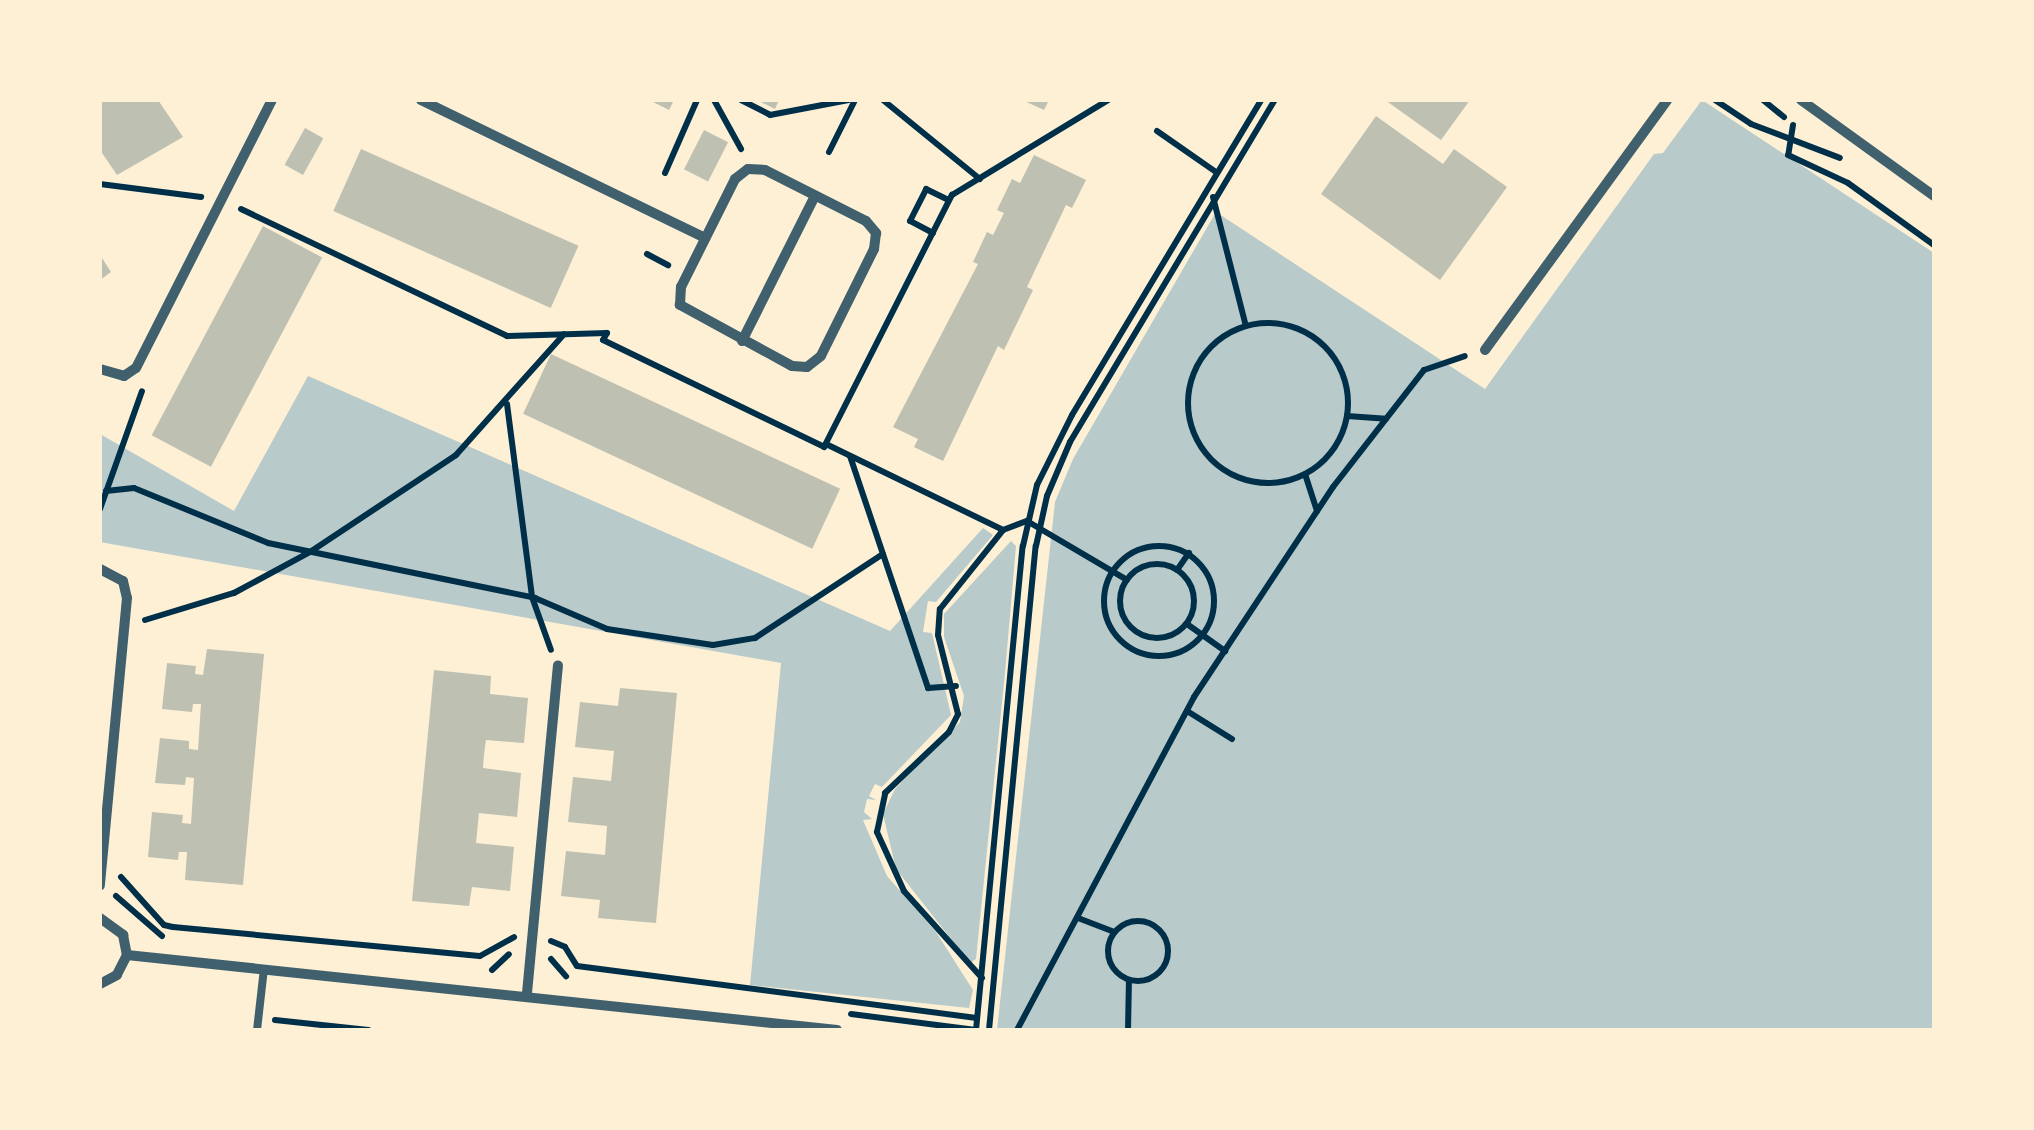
<!DOCTYPE html>
<style>
body{margin:0}
#map{position:relative;width:2034px;height:1130px;overflow:hidden;background:#fdf0d5;font-family:Cabin,sans-serif}
div>[style]{position:absolute}
[style*='--x']{left:calc(var(--x)*1px);top:calc(var(--y)*1px);width:calc(var(--w)*1px);rotate:calc(var(--a)*1deg)}
.green>*{inset:0;background:#b9caca}
.building>*{inset:0;background:#bec0b2;transform-origin:0 0}
.path>*{height:6px;margin:-3px;padding:0 3px;transform-origin:3px;border-radius:3px;background:#003049}
.path>.ring{margin:-3px;padding:0;box-sizing:content-box;background:none;border:6px solid #003049;border-radius:50%}
.service>*{height:8px;margin:-4px;padding:0 4px;transform-origin:4px;border-radius:4px;background:#3f606c}
.minor>*{height:10px;margin:-5px;padding:0 5px;transform-origin:5px;border-radius:5px;background:#3f606c}
span{translate:-50% -50%;white-space:nowrap;text-align:center;line-height:1.15;-webkit-text-stroke:8px #fdf0d5;paint-order:stroke}
.frame{position:absolute;inset:0;border:102px solid #fdf0d5;pointer-events:none}
</style>
<div id="map">
<div class="green">
<div style="clip-path:polygon(1702px 100px,1934px 253px,1934px 1030px,997px 1030px,1055px 502px,1073px 459px,1216px 212px,1485px 389px,1654px 154px,1663px 153px)"></div>
<div style="clip-path:polygon(308px 376px,890px 631px,983px 528px,993px 535px,936px 602px,928px 601px,923px 632px,932px 633px,951px 715px,882px 787px,875px 784px,869px 796px,876px 800px,867px 799px,864px 812px,872px 819px,863px 820px,887px 876px,936px 932px,973px 990px,969px 1008px,750px 985px,781px 663px,100px 542px,100px 434px,234px 511px)"></div>
<div style="clip-path:polygon(1011px 541px,1016px 546px,1005px 673px,976px 959px,970px 963px,896px 869px,883px 814px,895px 789px,960px 722px,964px 696px,944px 637px,944px 614px)"></div>
</div>
<div class="building">
<div style="clip-path:polygon(100px 100px,158px 100px,183px 137px,117px 175px,100px 150px)"></div>
<div style="clip-path:polygon(649px 100px,674px 100px,669px 110px)"></div>
<div style="clip-path:polygon(757px 100px,779px 100px,775px 109px)"></div>
<div style="clip-path:polygon(1022px 100px,1049px 100px,1044px 110px)"></div>
<div style="clip-path:polygon(1385px 100px,1470px 100px,1441px 140px)"></div>
<div style="clip-path:polygon(1376px 116px,1443px 164px,1454px 149px,1507px 187px,1440px 280px,1321px 194px)"></div>
<div style="left:305px;top:128px;width:21px;height:42px;rotate:29deg"></div>
<div style="left:704px;top:130px;width:27px;height:44px;rotate:27deg"></div>
<div style="left:361px;top:149px;width:238px;height:68px;rotate:24deg"></div>
<div style="clip-path:polygon(1034px 155px,1086px 180px,1072px 208px,1066px 205px,1027px 287px,1033px 290px,1004px 350px,998px 346px,943px 461px,914px 447px,918px 439px,893px 427px,978px 264px,973px 262px,987px 232px,993px 235px,1004px 213px,997px 210px,1012px 179px,1020px 183px)"></div>
<div style="left:263px;top:226px;width:67px;height:237px;rotate:28deg"></div>
<div style="clip-path:polygon(100px 255px,111px 272px,100px 280px)"></div>
<div style="left:551px;top:354px;width:319px;height:66px;rotate:25deg"></div>
<div style="clip-path:polygon(207px 649px,264px 654px,243px 885px,185px 880px,187px 852px,179px 852px,178px 860px,148px 857px,152px 812px,183px 815px,182px 823px,191px 824px,194px 778px,186px 777px,185px 785px,155px 783px,160px 738px,189px 741px,189px 749px,198px 750px,201px 704px,193px 704px,192px 712px,162px 709px,167px 663px,196px 666px,195px 674px,203px 675px)"></div>
<div style="clip-path:polygon(434px 670px,491px 676px,490px 694px,528px 698px,524px 743px,486px 740px,484px 754px,483px 768px,521px 773px,517px 817px,479px 813px,476px 843px,514px 847px,510px 891px,472px 887px,469px 906px,412px 901px)"></div>
<div style="clip-path:polygon(620px 688px,677px 693px,656px 923px,598px 918px,600px 900px,561px 896px,566px 851px,605px 855px,607px 826px,568px 822px,573px 777px,611px 781px,614px 751px,575px 747px,580px 702px,618px 706px)"></div>
</div>
<div class="path">
<div style="--x:714;--y:100;--w:56;--a:61.1"></div>
<div style="--x:741;--y:100;--w:33;--a:27"></div>
<div style="--x:770;--y:115;--w:80;--a:-10.8"></div>
<div style="--x:883;--y:100;--w:125;--a:39.2"></div>
<div style="--x:1715;--y:100;--w:43;--a:33.7"></div>
<div style="--x:1751;--y:124;--w:95;--a:20.9"></div>
<div style="--x:1763;--y:100;--w:27;--a:39"></div>
<div style="--x:1793;--y:125;--w:30;--a:99"></div>
<div style="--x:1788;--y:155;--w:66;--a:25"></div>
<div style="--x:1848;--y:183;--w:106;--a:35.8"></div>
<div style="--x:1157;--y:131;--w:72;--a:34.8"></div>
<div style="--x:829;--y:152;--w:58;--a:-63.4"></div>
<div style="--x:665;--y:173;--w:80;--a:-66.3"></div>
<div style="--x:100;--y:184;--w:102;--a:7.3"></div>
<div style="--x:1213;--y:197;--w:133;--a:75.7"></div>
<div style="--x:241;--y:209;--w:295;--a:25.5"></div>
<div style="--x:507;--y:336;--w:100;--a:-1.7"></div>
<div style="--x:607;--y:333;--w:8;--a:120"></div>
<div style="--x:603;--y:340;--w:246;--a:25.8"></div>
<div style="--x:824;--y:447;--w:283;--a:-63.1"></div>
<div style="--x:952;--y:195;--w:183;--a:-31.3"></div>
<div style="--x:933;--y:233;--w:26;--a:-152"></div>
<div style="--x:910;--y:221;--w:36;--a:-63"></div>
<div style="--x:926;--y:189;--w:25;--a:26"></div>
<div style="--x:647;--y:254;--w:24;--a:28"></div>
<div class="ring" style="left:1188px;top:323px;width:154px;height:154px"></div>
<div style="--x:507;--y:404;--w:195;--a:82.6"></div>
<div style="--x:532;--y:597;--w:56;--a:70.3"></div>
<div style="--x:1347;--y:416;--w:39;--a:4"></div>
<div style="--x:826;--y:444;--w:197;--a:25.9"></div>
<div style="--x:850;--y:456;--w:245;--a:71.4"></div>
<div style="--x:928;--y:688;--w:28;--a:-4"></div>
<div style="--x:1305;--y:474;--w:39;--a:72"></div>
<div style="--x:106;--y:491;--w:28;--a:-6"></div>
<div style="--x:134;--y:488;--w:145;--a:22.3"></div>
<div style="--x:268;--y:543;--w:273;--a:11.6"></div>
<div style="--x:535;--y:598;--w:78;--a:23.3"></div>
<div style="--x:607;--y:629;--w:107;--a:8.6"></div>
<div style="--x:713;--y:645;--w:43;--a:-9.5"></div>
<div style="--x:755;--y:638;--w:153;--a:-33.3"></div>
<div style="--x:100;--y:509;--w:125;--a:-70.4"></div>
<div class="ring" style="left:1104px;top:546px;width:104px;height:104px"></div>
<div class="ring" style="left:1120px;top:564px;width:68px;height:68px"></div>
<div style="--x:1177;--y:570;--w:21;--a:-55"></div>
<div style="--x:145;--y:620;--w:93;--a:-16.9"></div>
<div style="--x:234;--y:593;--w:86;--a:-28.3"></div>
<div style="--x:310;--y:552;--w:175;--a:-33.6"></div>
<div style="--x:456;--y:455;--w:162;--a:-48.2"></div>
<div style="--x:1187;--y:624;--w:47;--a:35.4"></div>
<div style="--x:1187;--y:711;--w:53;--a:31.9"></div>
<div style="--x:121;--y:877;--w:64;--a:48.1"></div>
<div style="--x:164;--y:925;--w:9;--a:13"></div>
<div style="--x:173;--y:927;--w:308;--a:5.4"></div>
<div style="--x:480;--y:956;--w:39;--a:-29"></div>
<div style="--x:116;--y:896;--w:61;--a:41"></div>
<div style="--x:1078;--y:918;--w:39;--a:21"></div>
<div class="ring" style="left:1108px;top:921px;width:54px;height:54px"></div>
<div style="--x:551;--y:941;--w:15;--a:23"></div>
<div style="--x:565;--y:947;--w:22;--a:58"></div>
<div style="--x:577;--y:966;--w:403;--a:7.4"></div>
<div style="--x:551;--y:959;--w:23;--a:49"></div>
<div style="--x:492;--y:970;--w:23;--a:-43"></div>
<div style="--x:982;--y:978;--w:117;--a:-131.9"></div>
<div style="--x:904;--y:891;--w:65;--a:-114.6"></div>
<div style="--x:877;--y:832;--w:40;--a:-78"></div>
<div style="--x:885;--y:793;--w:88;--a:-43.6"></div>
<div style="--x:949;--y:732;--w:20;--a:-63"></div>
<div style="--x:958;--y:714;--w:81;--a:-104.2"></div>
<div style="--x:938;--y:635;--w:26;--a:-86"></div>
<div style="--x:940;--y:609;--w:101;--a:-51.4"></div>
<div style="--x:1003;--y:530;--w:26;--a:-21"></div>
<div style="--x:1027;--y:521;--w:116;--a:30.5"></div>
<div style="--x:851;--y:1014;--w:126;--a:7.3"></div>
<div style="--x:275;--y:1020;--w:94;--a:6.1"></div>
<div style="--x:976;--y:1030;--w:486;--a:-84.5"></div>
<div style="--x:1023;--y:546;--w:63;--a:-77.1"></div>
<div style="--x:1037;--y:485;--w:78;--a:-63.4"></div>
<div style="--x:1072;--y:415;--w:367;--a:-59"></div>
<div style="--x:989;--y:1030;--w:486;--a:-84.5"></div>
<div style="--x:1036;--y:546;--w:51;--a:-77.6"></div>
<div style="--x:1047;--y:496;--w:59;--a:-66.9"></div>
<div style="--x:1070;--y:442;--w:399;--a:-59.1"></div>
<div style="--x:1017;--y:1030;--w:377;--a:-62"></div>
<div style="--x:1194;--y:697;--w:252;--a:-56.5"></div>
<div style="--x:1333;--y:487;--w:148;--a:-52.1"></div>
<div style="--x:1424;--y:370;--w:43;--a:-18.9"></div>
<div style="--x:1128;--y:1030;--w:50;--a:-88.9"></div>
</div>
<div class="service">
<div style="--x:257;--y:1030;--w:61;--a:-83.5"></div>
</div>
<div class="minor">
<div style="--x:421;--y:100;--w:316;--a:25.9"></div>
<div style="--x:1801;--y:100;--w:164;--a:35.8"></div>
<div style="--x:748;--y:169;--w:17;--a:3"></div>
<div style="--x:765;--y:170;--w:113;--a:26.8"></div>
<div style="--x:866;--y:221;--w:16;--a:50"></div>
<div style="--x:876;--y:233;--w:16;--a:97"></div>
<div style="--x:874;--y:249;--w:119;--a:116.4"></div>
<div style="--x:821;--y:356;--w:18;--a:142"></div>
<div style="--x:807;--y:367;--w:15;--a:-176"></div>
<div style="--x:792;--y:366;--w:128;--a:-151.4"></div>
<div style="--x:680;--y:305;--w:18;--a:-87"></div>
<div style="--x:681;--y:287;--w:121;--a:-63.4"></div>
<div style="--x:735;--y:179;--w:16;--a:-38"></div>
<div style="--x:742;--y:341;--w:162;--a:-63.3"></div>
<div style="--x:1485;--y:350;--w:309;--a:-53.9"></div>
<div style="--x:100;--y:369;--w:25;--a:16"></div>
<div style="--x:124;--y:376;--w:14;--a:-34"></div>
<div style="--x:136;--y:368;--w:301;--a:-63.1"></div>
<div style="--x:100;--y:569;--w:26;--a:28"></div>
<div style="--x:123;--y:581;--w:17;--a:77"></div>
<div style="--x:127;--y:598;--w:289;--a:95.4"></div>
<div style="--x:100;--y:918;--w:29;--a:36"></div>
<div style="--x:123;--y:935;--w:20;--a:79"></div>
<div style="--x:127;--y:955;--w:22;--a:117"></div>
<div style="--x:117;--y:975;--w:19;--a:152"></div>
<div style="--x:127;--y:955;--w:714;--a:6.03"></div>
<div style="--x:527;--y:993;--w:329;--a:-84.6"></div>
</div>
<div class="frame"></div>
</div>
